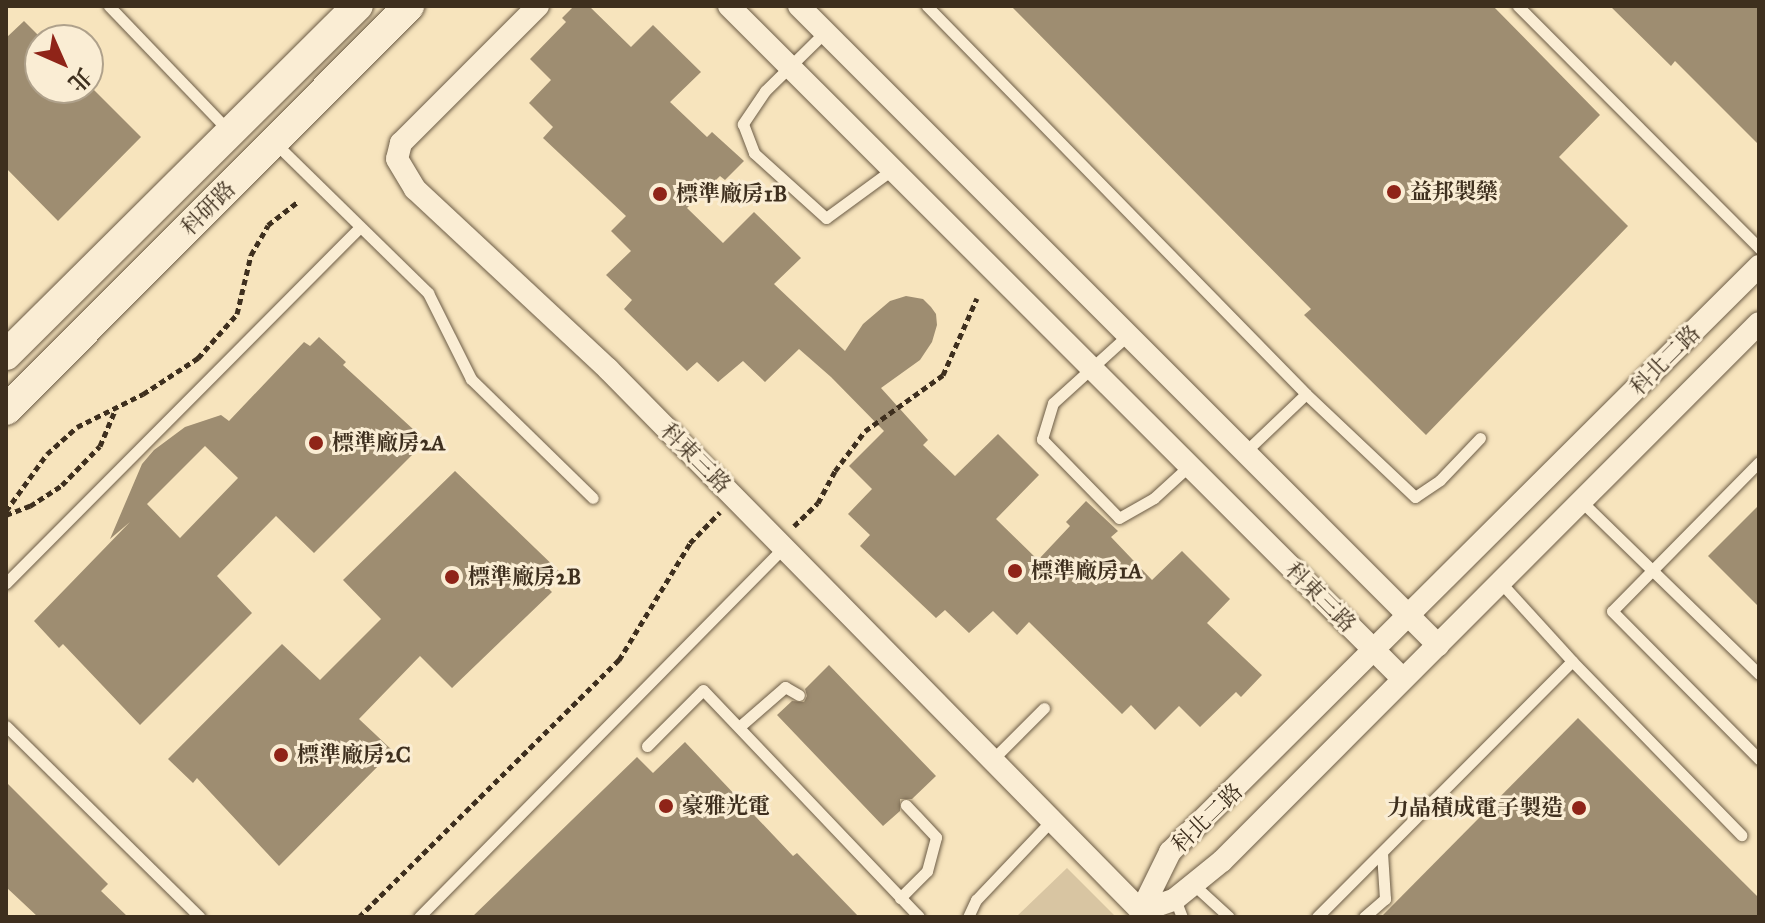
<!DOCTYPE html>
<meta charset="utf-8">
<style>
body{margin:0}
#map{position:relative;width:1765px;height:923px;overflow:hidden;background:#f7e4bd;font-family:"IM FELL Great Primer","Noto Serif TC",serif}
div>[style]{position:absolute}
[style*='--x']{left:calc(var(--x)*1px);top:calc(var(--y)*1px);width:calc(var(--w)*1px);rotate:calc(var(--a)*1deg)}
.green>*{inset:0;background:#d8c5a2}
.building>*{inset:0;background:#9e8d71}
.path>*{height:5px;margin-top:-2.5px;transform-origin:0;background:repeating-linear-gradient(90deg,#3e2f1e 0 6px,transparent 0 10px)}
.roads{filter:drop-shadow(0 0 2px #6c5c46) drop-shadow(0 0 2px #6c5c46)}
.lane>*{height:11px;margin:-5.5px;padding:0 5.5px;transform-origin:5.5px;border-radius:5.5px;background:#faedd4}
.street>*{height:22px;margin:-11px;padding:0 11px;transform-origin:11px;border-radius:11px;background:#faedd4}
.secondary>*{height:30px;margin:-15px;padding:0 15px;transform-origin:15px;border-radius:15px;background:#faedd4}
.dots>*{width:22px;height:22px;translate:-50% -50%;box-sizing:border-box;border:4px solid #faedd4;border-radius:50%}
span{translate:-50% -50%;white-space:nowrap;text-align:center;line-height:1.15;-webkit-text-stroke:6px #faedd4;paint-order:stroke}
.poi-label{font-size:22px;color:#3e2f1e;font-weight:700}
.left{translate:0 -50%;text-align:left}
.right{translate:-100% -50%;text-align:right}
.street-label{font-size:22px;color:#3e2f1e}
.frame{position:absolute;inset:0;border:8px solid #3e2f1e;pointer-events:none}
.north{position:absolute;left:24px;top:24px;width:80px;height:80px;box-sizing:border-box;background:#faedd4;border:2px solid #afa18b;border-radius:50%;rotate:135deg;font-size:22px;font-weight:700;line-height:32px;text-align:center;color:#3e2f1e}
.north::after{content:'';display:block;margin:auto;width:28px;height:36px;background:#8f2418;clip-path:polygon(50% 0,100% 100%,50% 72%,0 100%)}
</style>
<div id="map">
<div class="green">
<div style="clip-path:polygon(1067px 868px,1116px 917px,1016px 917px)"></div>
</div>
<div class="building">
<div style="clip-path:polygon(574px 6px,589px 6px,631px 47px,653px 25px,701px 72px,670px 102px,707px 137px,712px 132px,744px 161px,725px 180px,720px 176px,687px 208px,723px 243px,754px 212px,801px 258px,774px 284px,845px 351px,863px 324px,890px 301px,906px 296px,923px 299px,931px 307px,936px 314px,937px 325px,932px 342px,920px 360px,881px 388px,928px 440px,923px 445px,955px 476px,998px 434px,1039px 475px,996px 519px,1038px 560px,1070px 526px,1066px 522px,1086px 501px,1118px 531px,1111px 537px,1152px 580px,1182px 551px,1230px 599px,1207px 623px,1262px 675px,1241px 697px,1236px 692px,1200px 727px,1179px 706px,1155px 730px,1131px 705px,1122px 714px,1029px 622px,1017px 635px,993px 611px,969px 633px,945px 610px,936px 618px,860px 546px,870px 535px,848px 514px,872px 489px,849px 466px,884px 431px,831px 377px,799px 349px,765px 382px,743px 361px,718px 382px,697px 362px,687px 371px,624px 309px,632px 300px,606px 275px,631px 251px,611px 231px,626px 216px,543px 138px,553px 127px,529px 103px,551px 80px,530px 59px,566px 22px,562px 18px)"></div>
<div style="clip-path:polygon(1011px 6px,1493px 6px,1600px 115px,1559px 157px,1628px 226px,1426px 435px,1304px 315px,1311px 309px)"></div>
<div style="clip-path:polygon(1610px 6px,1759px 6px,1759px 145px,1675px 61px,1671px 66px)"></div>
<div style="clip-path:polygon(24px 21px,40px 37px,40px 88px,92px 88px,141px 137px,58px 221px,6px 168px,6px 38px)"></div>
<div style="clip-path:polygon(evenodd,319px 337px,346px 362px,343px 365px,426px 441px,314px 553px,276px 516px,217px 576px,252px 613px,140px 725px,63px 644px,59px 648px,34px 621px,130px 522px,110px 539px,142px 464px,154px 450px,185px 427px,221px 415px,229px 421px,304px 342px,310px 346px,319px 337px,205px 446px,238px 478px,180px 538px,147px 504px,205px 446px)"></div>
<div style="clip-path:polygon(455px 471px,562px 574px,547px 587px,552px 592px,452px 688px,420px 656px,359px 719px,393px 751px,279px 866px,197px 778px,193px 783px,168px 759px,282px 644px,320px 680px,381px 619px,343px 580px)"></div>
<div style="clip-path:polygon(1759px 505px,1759px 607px,1708px 556px)"></div>
<div style="clip-path:polygon(829px 665px,936px 776px,912px 799px,900px 799px,900px 811px,883px 826px,777px 715px,792px 701px,804px 702px,807px 696px,805px 689px)"></div>
<div style="clip-path:polygon(1578px 718px,1759px 898px,1759px 917px,1381px 917px)"></div>
<div style="clip-path:polygon(685px 742px,793px 856px,797px 853px,859px 917px,472px 917px,637px 757px,653px 773px)"></div>
<div style="clip-path:polygon(6px 782px,108px 884px,101px 891px,128px 917px,38px 917px,6px 887px)"></div>
</div>
<div class="path">
<div style="--x:6;--y:511;--w:70;--a:-54.3"></div>
<div style="--x:47;--y:454;--w:40;--a:-42"></div>
<div style="--x:77;--y:427;--w:74;--a:-26.6"></div>
<div style="--x:143;--y:394;--w:66;--a:-33.2"></div>
<div style="--x:198;--y:358;--w:59;--a:-48.4"></div>
<div style="--x:237;--y:314;--w:61;--a:-76.7"></div>
<div style="--x:251;--y:255;--w:34;--a:-60"></div>
<div style="--x:268;--y:225;--w:37;--a:-38"></div>
<div style="--x:6;--y:515;--w:26;--a:-21"></div>
<div style="--x:30;--y:506;--w:38;--a:-33"></div>
<div style="--x:62;--y:485;--w:54;--a:-45.7"></div>
<div style="--x:100;--y:446;--w:39;--a:-67"></div>
<div style="--x:794;--y:526;--w:33;--a:-44"></div>
<div style="--x:818;--y:503;--w:36;--a:-62"></div>
<div style="--x:835;--y:471;--w:50;--a:-53.1"></div>
<div style="--x:865;--y:431;--w:96;--a:-35.7"></div>
<div style="--x:943;--y:375;--w:84;--a:-66.2"></div>
<div style="--x:359;--y:917;--w:366;--a:-44.7"></div>
<div style="--x:619;--y:660;--w:137;--a:-58.7"></div>
<div style="--x:690;--y:543;--w:43;--a:-45.9"></div>
</div>
<div class="roads">
<div class="lane">
<div style="--x:109;--y:6;--w:175;--a:46.2"></div>
<div style="--x:927;--y:6;--w:542;--a:45.67"></div>
<div style="--x:1306;--y:394;--w:150;--a:43.4"></div>
<div style="--x:1415;--y:497;--w:30;--a:-34"></div>
<div style="--x:1440;--y:480;--w:58;--a:-46.4"></div>
<div style="--x:1518;--y:6;--w:342;--a:45.1"></div>
<div style="--x:825;--y:32;--w:84;--a:135.5"></div>
<div style="--x:765;--y:91;--w:40;--a:124"></div>
<div style="--x:743;--y:124;--w:31;--a:69"></div>
<div style="--x:754;--y:153;--w:97;--a:42.1"></div>
<div style="--x:826;--y:218;--w:83;--a:-36.2"></div>
<div style="--x:274;--y:142;--w:216;--a:44.4"></div>
<div style="--x:428;--y:293;--w:96;--a:63.4"></div>
<div style="--x:471;--y:379;--w:170;--a:44.3"></div>
<div style="--x:1128;--y:335;--w:101;--a:137.8"></div>
<div style="--x:1053;--y:403;--w:38;--a:107"></div>
<div style="--x:1042;--y:439;--w:110;--a:45.7"></div>
<div style="--x:1119;--y:518;--w:40;--a:-29.7"></div>
<div style="--x:1154;--y:498;--w:47;--a:-42.4"></div>
<div style="--x:1245;--y:452;--w:84;--a:-43.6"></div>
<div style="--x:1759;--y:462;--w:209;--a:134.6"></div>
<div style="--x:1612;--y:611;--w:209;--a:45.2"></div>
<div style="--x:1581;--y:501;--w:248;--a:44.2"></div>
<div style="--x:6;--y:583;--w:502;--a:-45.16"></div>
<div style="--x:1572;--y:661;--w:243;--a:45.8"></div>
<div style="--x:6;--y:726;--w:272;--a:44.6"></div>
<div style="--x:739;--y:727;--w:61;--a:-41"></div>
<div style="--x:785;--y:687;--w:16;--a:30"></div>
<div style="--x:647;--y:746;--w:79;--a:-45"></div>
<div style="--x:703;--y:690;--w:313;--a:46.4"></div>
<div style="--x:993;--y:759;--w:72;--a:-45"></div>
<div style="--x:1194;--y:885;--w:47;--a:42.4"></div>
<div style="--x:900;--y:898;--w:38;--a:-45"></div>
<div style="--x:927;--y:871;--w:35;--a:-75"></div>
<div style="--x:936;--y:837;--w:44;--a:-133.2"></div>
<div style="--x:1175;--y:899;--w:19;--a:69"></div>
<div style="--x:419;--y:917;--w:520;--a:-45.39"></div>
<div style="--x:968;--y:917;--w:19;--a:-65"></div>
<div style="--x:976;--y:900;--w:110;--a:-46.5"></div>
<div style="--x:1317;--y:917;--w:361;--a:-45.1"></div>
<div style="--x:1572;--y:661;--w:107;--a:-132.3"></div>
<div style="--x:1364;--y:917;--w:28;--a:-41"></div>
<div style="--x:1385;--y:899;--w:46;--a:-93.7"></div>
</div>
<div class="street">
<div style="--x:538;--y:6;--w:194;--a:135"></div>
<div style="--x:401;--y:143;--w:16;--a:104"></div>
<div style="--x:397;--y:159;--w:35;--a:59"></div>
<div style="--x:415;--y:189;--w:264;--a:43"></div>
<div style="--x:608;--y:369;--w:760;--a:45.48"></div>
<div style="--x:729;--y:6;--w:952;--a:44.96"></div>
<div style="--x:799;--y:6;--w:904;--a:45"></div>
<div style="--x:1141;--y:911;--w:66;--a:-63.8"></div>
<div style="--x:1170;--y:852;--w:831;--a:-44.85"></div>
<div style="--x:1141;--y:911;--w:36;--a:-19"></div>
<div style="--x:1175;--y:899;--w:60;--a:-39"></div>
<div style="--x:1222;--y:861;--w:760;--a:-45.05"></div>
</div>
<div class="secondary">
<div style="--x:6;--y:355;--w:496;--a:-44.8"></div>
<div style="--x:6;--y:410;--w:571;--a:-45.07"></div>
</div>
</div>
<div class="dots">
<div style="left:1394px;top:192px;background:#8f2418"></div>
<div style="left:660px;top:194px;background:#8f2418"></div>
<div style="left:316px;top:443px;background:#8f2418"></div>
<div style="left:1015px;top:571px;background:#8f2418"></div>
<div style="left:452px;top:577px;background:#8f2418"></div>
<div style="left:281px;top:755px;background:#8f2418"></div>
<div style="left:666px;top:806px;background:#8f2418"></div>
<div style="left:1579px;top:808px;background:#8f2418"></div>
</div>
<div class="poi-label">
<span class="left" style="left:1410px;top:192px">益邦製藥</span>
<span class="left" style="left:676px;top:194px">標準廠房1B</span>
<span class="left" style="left:332px;top:443px">標準廠房2A</span>
<span class="left" style="left:1031px;top:571px">標準廠房1A</span>
<span class="left" style="left:468px;top:577px">標準廠房2B</span>
<span class="left" style="left:297px;top:755px">標準廠房2C</span>
<span class="left" style="left:682px;top:806px">豪雅光電</span>
<span class="right" style="left:1563px;top:808px">力晶積成電子製造</span>
</div>
<div class="street-label">
<span style="left:208px;top:208px;rotate:-45deg">科研路</span>
<span style="left:1665px;top:360px;rotate:-45deg">科北二路</span>
<span style="left:696px;top:458px;rotate:45deg">科東三路</span>
<span style="left:1321px;top:597px;rotate:45deg">科東三路</span>
<span style="left:1207px;top:818px;rotate:-44deg">科北二路</span>
</div>
<div class="frame"></div>
<div class="north">北</div>
</div>
